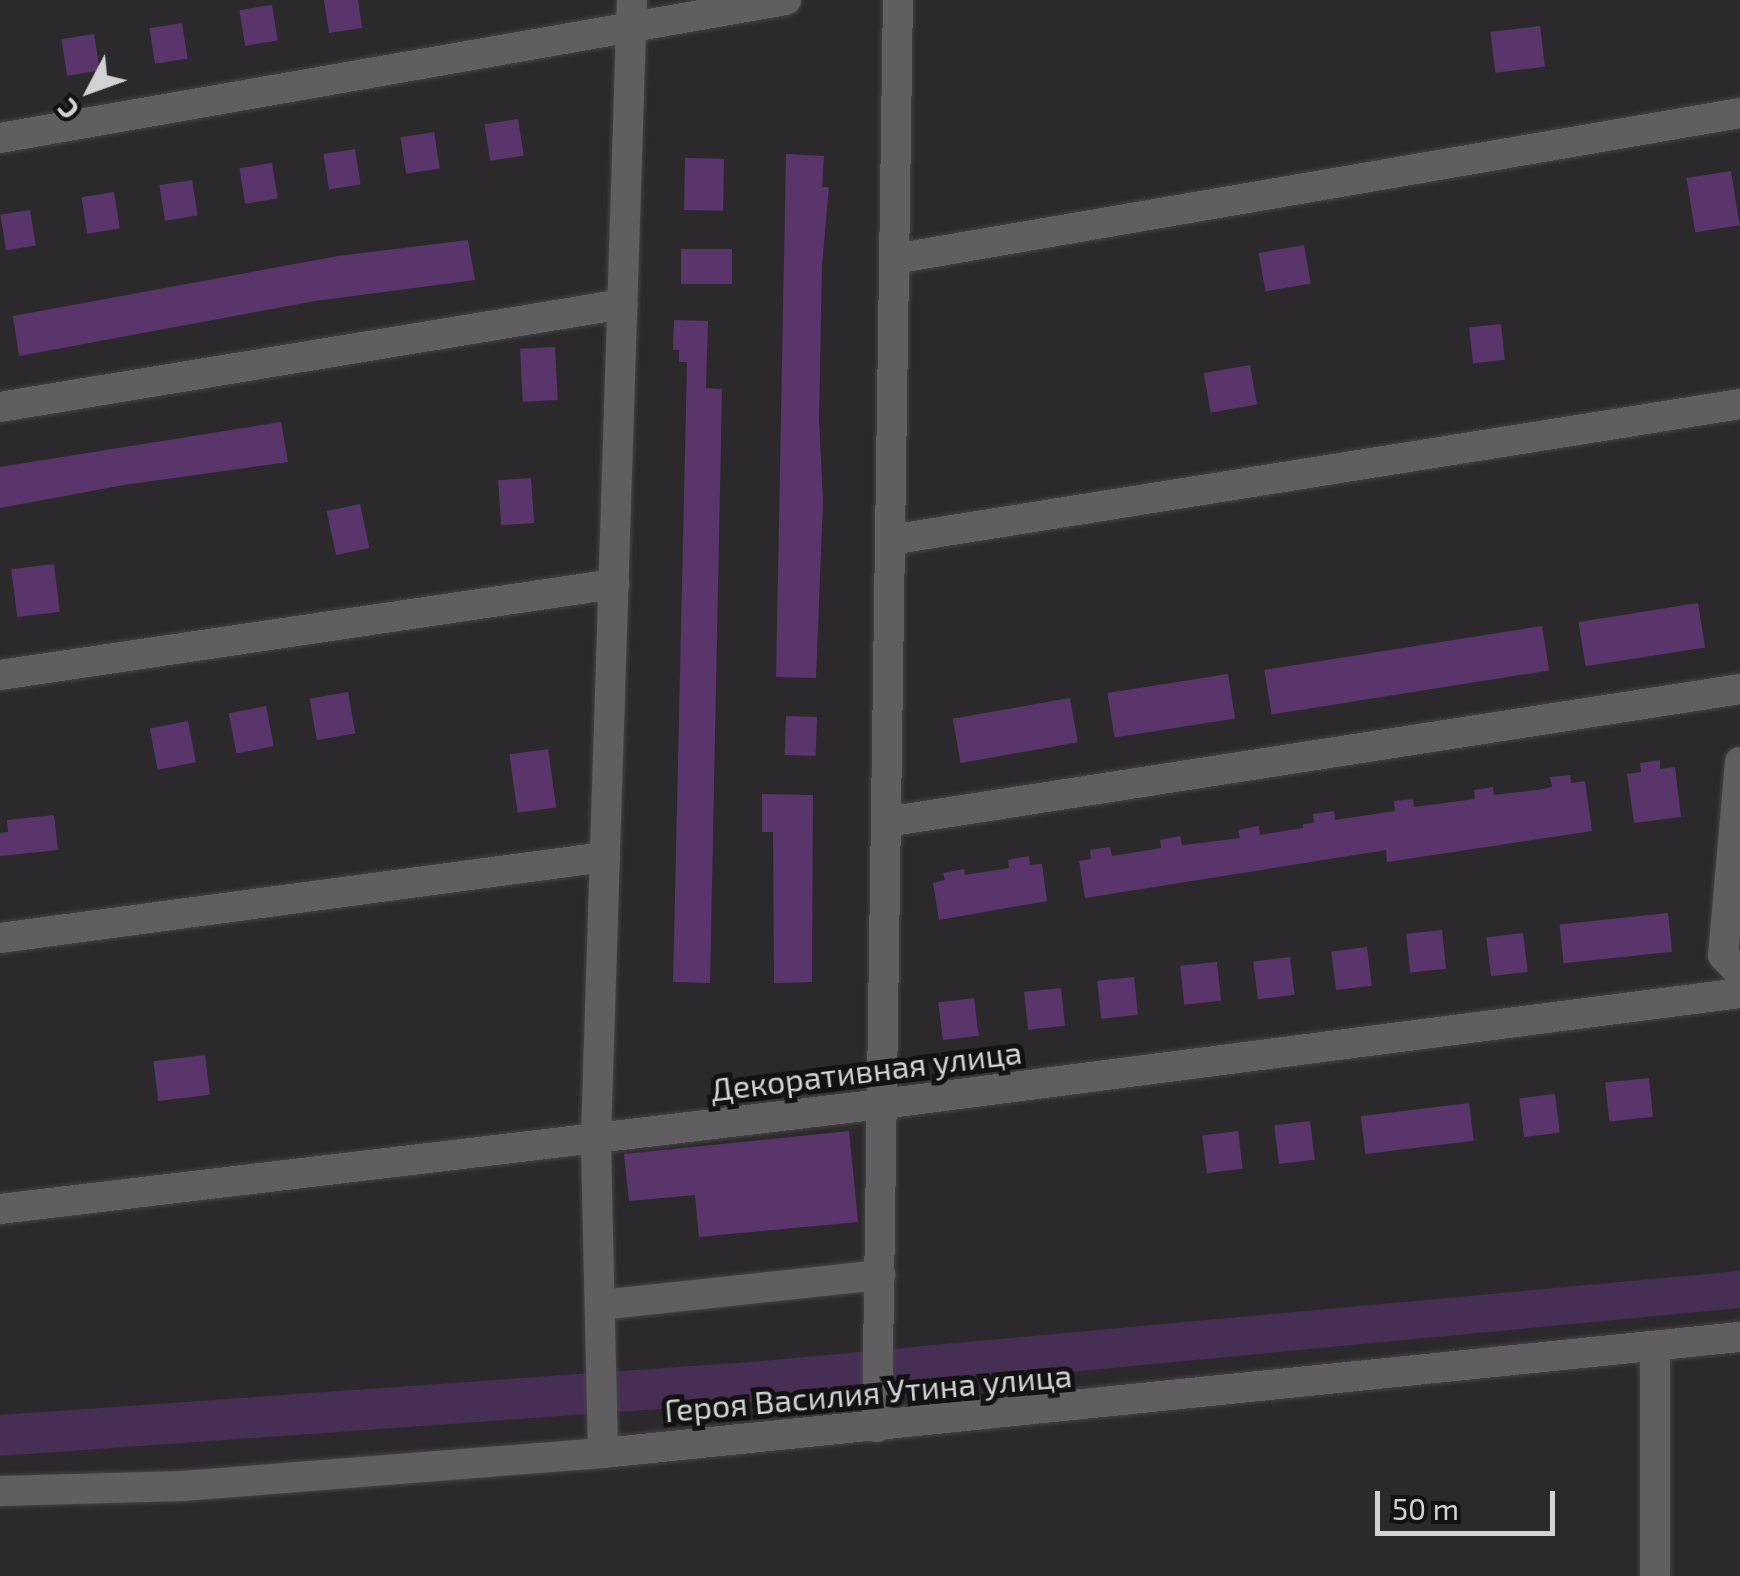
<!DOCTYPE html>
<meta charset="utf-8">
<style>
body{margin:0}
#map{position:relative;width:1740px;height:1576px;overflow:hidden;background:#2b292c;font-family:"Exo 2",sans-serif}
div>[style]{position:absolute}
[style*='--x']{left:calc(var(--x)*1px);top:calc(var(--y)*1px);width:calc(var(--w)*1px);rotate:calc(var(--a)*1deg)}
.green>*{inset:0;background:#472e54}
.building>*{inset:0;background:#5a356c;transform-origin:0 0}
.roads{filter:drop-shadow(0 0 2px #454446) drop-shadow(0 0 2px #454446)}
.minor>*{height:30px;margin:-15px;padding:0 15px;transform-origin:15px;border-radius:15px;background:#605e61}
span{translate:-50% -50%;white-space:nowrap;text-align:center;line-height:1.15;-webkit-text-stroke:10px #131213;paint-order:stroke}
.street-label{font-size:32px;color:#d2d1d3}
.north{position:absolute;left:40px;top:40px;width:100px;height:100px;-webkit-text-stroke:8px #131213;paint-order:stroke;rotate:229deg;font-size:28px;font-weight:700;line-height:40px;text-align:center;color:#d2d1d3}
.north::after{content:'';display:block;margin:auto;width:35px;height:45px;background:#d2d1d3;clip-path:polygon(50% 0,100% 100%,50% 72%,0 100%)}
.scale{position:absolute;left:1375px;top:1491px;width:180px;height:45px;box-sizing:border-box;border:5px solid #d2d1d3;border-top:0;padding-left:12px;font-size:30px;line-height:35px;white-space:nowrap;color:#d2d1d3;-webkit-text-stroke:8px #131213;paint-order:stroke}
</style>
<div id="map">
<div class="green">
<div style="clip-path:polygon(1740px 1271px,1740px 1308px,744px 1403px,0 1456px,0 1415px,750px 1362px)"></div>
</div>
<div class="building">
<div style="clip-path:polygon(324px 0,358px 0,362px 28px,329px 33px)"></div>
<div style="left:272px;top:5px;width:36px;height:33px;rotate:81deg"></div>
<div style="left:182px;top:23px;width:36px;height:33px;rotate:81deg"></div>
<div style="left:1540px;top:26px;width:41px;height:50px;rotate:83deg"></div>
<div style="left:94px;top:34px;width:37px;height:33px;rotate:81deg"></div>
<div style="left:518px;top:119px;width:37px;height:34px;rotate:81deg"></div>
<div style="left:434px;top:132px;width:37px;height:34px;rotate:81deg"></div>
<div style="left:355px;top:149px;width:36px;height:32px;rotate:81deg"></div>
<div style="clip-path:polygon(786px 154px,824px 156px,822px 187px,829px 187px,822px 266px,819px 420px,823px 501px,816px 678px,776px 677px)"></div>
<div style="left:685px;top:158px;width:39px;height:52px;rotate:1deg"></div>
<div style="left:272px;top:163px;width:36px;height:33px;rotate:81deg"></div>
<div style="left:1731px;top:171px;width:55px;height:45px;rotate:81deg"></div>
<div style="left:192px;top:180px;width:36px;height:33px;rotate:81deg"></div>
<div style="left:114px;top:192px;width:37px;height:33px;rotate:81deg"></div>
<div style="left:30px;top:210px;width:36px;height:30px;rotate:81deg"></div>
<div style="clip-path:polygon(468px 240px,475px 280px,315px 301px,19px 356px,13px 316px,338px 256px)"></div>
<div style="left:1304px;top:245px;width:39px;height:46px;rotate:80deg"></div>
<div style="left:681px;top:249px;width:51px;height:35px"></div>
<div style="clip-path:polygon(674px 320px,708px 321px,706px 388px,722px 389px,710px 983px,673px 982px,687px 362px,679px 362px,679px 350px,673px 350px)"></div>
<div style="left:1501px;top:324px;width:36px;height:32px;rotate:84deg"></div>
<div style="left:555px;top:347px;width:53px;height:35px;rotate:87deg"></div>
<div style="left:1250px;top:365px;width:40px;height:47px;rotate:80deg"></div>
<div style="clip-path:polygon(281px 422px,288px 462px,124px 485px,0 508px,0 467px)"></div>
<div style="left:531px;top:478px;width:45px;height:33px;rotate:86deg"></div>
<div style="left:360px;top:504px;width:45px;height:34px;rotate:78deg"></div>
<div style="left:54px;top:564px;width:48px;height:43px;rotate:83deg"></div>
<div style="left:1698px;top:603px;width:45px;height:121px;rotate:81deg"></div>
<div style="left:1542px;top:626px;width:45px;height:281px;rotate:81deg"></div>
<div style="left:1228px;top:674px;width:45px;height:122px;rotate:81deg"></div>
<div style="left:348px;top:692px;width:42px;height:39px;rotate:80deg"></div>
<div style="left:1070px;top:698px;width:45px;height:119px;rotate:80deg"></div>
<div style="left:266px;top:706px;width:41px;height:38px;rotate:79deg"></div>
<div style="left:786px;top:716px;width:31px;height:39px;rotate:2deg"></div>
<div style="left:188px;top:721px;width:42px;height:39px;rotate:79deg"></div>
<div style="left:548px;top:749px;width:59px;height:39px;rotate:82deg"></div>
<div style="clip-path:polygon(1660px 760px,1660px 769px,1675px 767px,1681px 817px,1634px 823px,1627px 774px,1641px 772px,1640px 763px)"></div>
<div style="clip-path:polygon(1570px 775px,1571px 783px,1585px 781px,1592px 831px,1387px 862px,1386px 850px,1085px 898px,1079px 861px,1091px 859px,1090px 850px,1110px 847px,1112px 856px,1161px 848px,1160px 840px,1180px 836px,1182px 845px,1193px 844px,1240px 838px,1238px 830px,1259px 826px,1260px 835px,1303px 828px,1303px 824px,1314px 823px,1313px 814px,1334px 811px,1335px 820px,1395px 811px,1394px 801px,1413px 799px,1414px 807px,1475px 799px,1474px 790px,1493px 787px,1494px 795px,1538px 790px,1552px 787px,1550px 777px)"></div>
<div style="clip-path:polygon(762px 794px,813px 795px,812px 982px,774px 983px,773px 832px,762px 832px)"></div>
<div style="clip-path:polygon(54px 815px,58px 850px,0 856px,0 833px,8px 832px,7px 820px)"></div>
<div style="clip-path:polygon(1029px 856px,1030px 865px,1042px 864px,1047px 901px,939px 920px,933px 883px,945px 880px,943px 873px,964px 869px,965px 875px,1009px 868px,1008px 860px)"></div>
<div style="left:1668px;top:913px;width:39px;height:109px;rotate:84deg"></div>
<div style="left:1442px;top:930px;width:39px;height:36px;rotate:84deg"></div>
<div style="left:1523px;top:933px;width:39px;height:37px;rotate:83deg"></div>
<div style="left:1367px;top:947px;width:39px;height:36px;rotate:83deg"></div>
<div style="left:1290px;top:957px;width:38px;height:37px;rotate:83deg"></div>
<div style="left:1217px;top:962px;width:39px;height:37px;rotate:84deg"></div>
<div style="left:1134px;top:977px;width:38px;height:37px;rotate:84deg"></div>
<div style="left:1061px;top:988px;width:38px;height:37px;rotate:84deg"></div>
<div style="left:974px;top:998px;width:38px;height:36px;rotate:83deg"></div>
<div style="left:205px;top:1055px;width:40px;height:52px;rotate:83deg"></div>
<div style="left:1649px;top:1078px;width:39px;height:44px;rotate:84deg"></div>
<div style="left:1555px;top:1094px;width:39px;height:36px;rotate:83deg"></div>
<div style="left:1469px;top:1103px;width:38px;height:109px;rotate:83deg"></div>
<div style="left:1310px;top:1121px;width:39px;height:36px;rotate:83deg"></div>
<div style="clip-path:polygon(849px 1131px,858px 1222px,699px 1237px,695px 1195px,629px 1201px,624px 1154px)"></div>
<div style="left:1238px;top:1131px;width:38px;height:36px;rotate:83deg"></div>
</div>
<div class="roads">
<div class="minor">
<div style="--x:0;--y:138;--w:798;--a:-9.96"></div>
<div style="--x:894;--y:259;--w:859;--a:-9.79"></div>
<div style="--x:0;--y:407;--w:631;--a:-9.39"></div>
<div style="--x:890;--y:540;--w:861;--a:-9.09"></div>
<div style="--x:0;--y:675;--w:621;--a:-8.43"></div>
<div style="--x:1740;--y:762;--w:194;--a:95"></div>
<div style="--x:1723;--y:955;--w:25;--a:47"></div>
<div style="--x:886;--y:822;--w:864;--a:-8.85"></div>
<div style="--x:0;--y:938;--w:610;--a:-7.63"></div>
<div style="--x:0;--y:1209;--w:888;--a:-6.79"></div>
<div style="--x:882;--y:1104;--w:865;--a:-7.37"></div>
<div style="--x:600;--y:1305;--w:282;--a:-6.1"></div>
<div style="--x:877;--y:1427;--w:1427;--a:-89.16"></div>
<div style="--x:603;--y:1453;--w:316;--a:-91.3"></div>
<div style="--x:596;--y:1137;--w:1138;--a:-88.19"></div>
<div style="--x:0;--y:1491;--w:183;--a:-1.6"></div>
<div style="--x:183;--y:1486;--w:421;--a:-4.5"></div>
<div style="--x:603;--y:1453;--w:1143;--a:-5.83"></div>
<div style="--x:1655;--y:1576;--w:230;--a:-90"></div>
</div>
</div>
<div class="street-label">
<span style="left:866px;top:1070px;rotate:-7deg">Декоративная улица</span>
<span style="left:868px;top:1392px;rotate:-5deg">Героя Василия Утина улица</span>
</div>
<div class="north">С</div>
<div class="scale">50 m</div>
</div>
